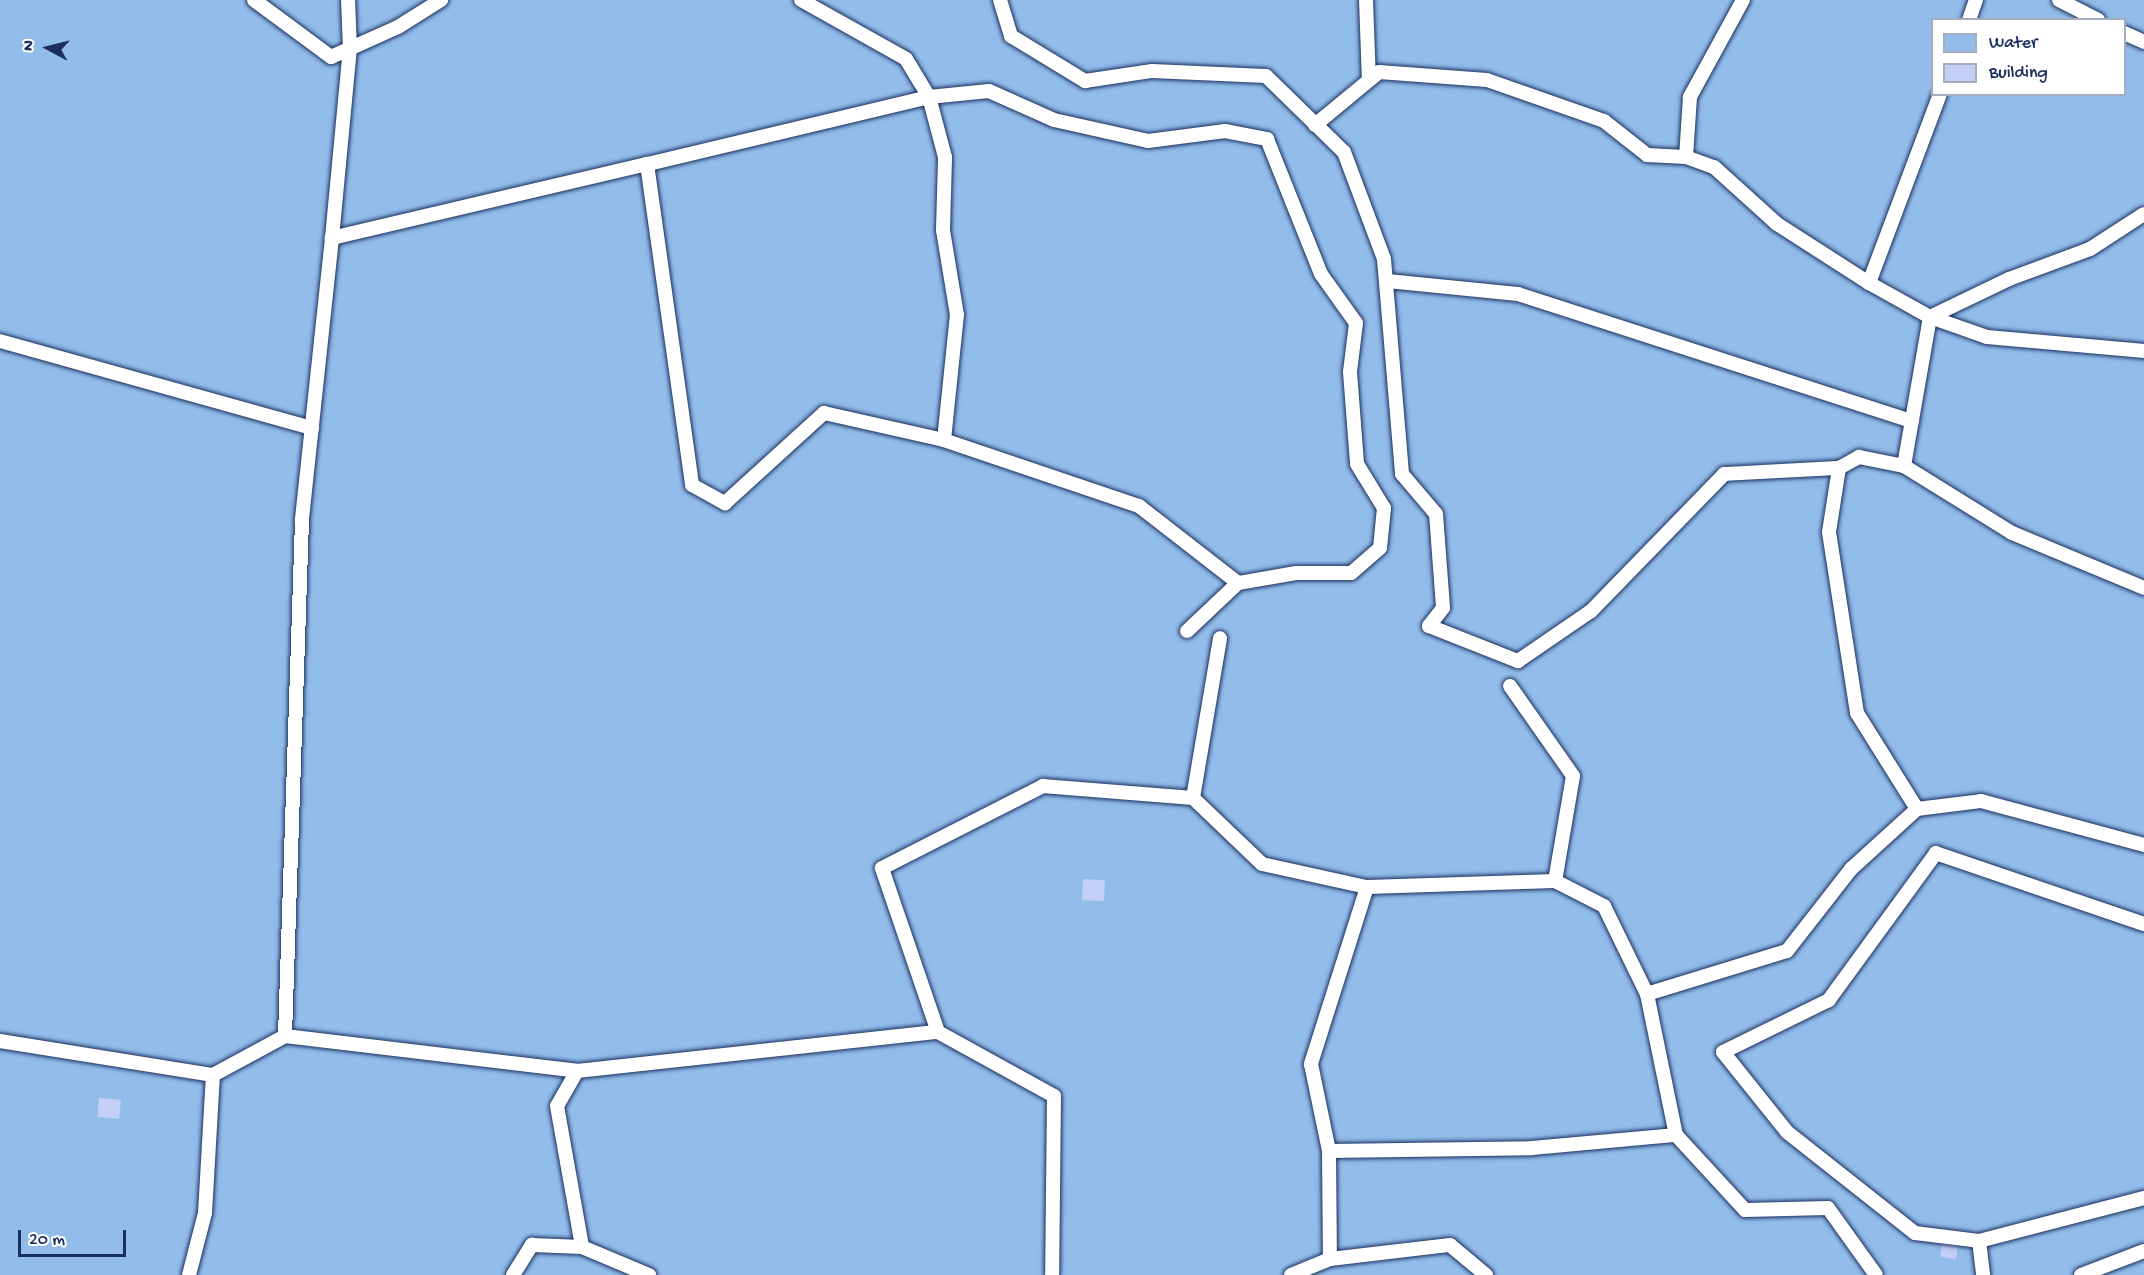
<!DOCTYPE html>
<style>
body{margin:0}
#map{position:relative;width:2144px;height:1275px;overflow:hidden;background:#f3f5fd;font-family:"Gochi Hand",sans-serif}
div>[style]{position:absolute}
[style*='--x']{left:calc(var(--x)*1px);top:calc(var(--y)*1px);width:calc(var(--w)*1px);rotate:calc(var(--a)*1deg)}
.water>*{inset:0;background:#92bdeb}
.building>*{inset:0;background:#c3cff6;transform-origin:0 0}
.roads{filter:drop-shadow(0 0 2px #1b2f5e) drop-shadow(0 0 2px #1b2f5e)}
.lane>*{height:14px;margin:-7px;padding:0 7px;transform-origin:7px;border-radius:7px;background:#fff}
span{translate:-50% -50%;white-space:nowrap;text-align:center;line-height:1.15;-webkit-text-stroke:4.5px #fff;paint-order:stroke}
.legend{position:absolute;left:1931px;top:18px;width:195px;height:78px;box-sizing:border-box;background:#fff;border:2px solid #a4acbf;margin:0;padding:8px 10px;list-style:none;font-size:18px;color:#1b2f5e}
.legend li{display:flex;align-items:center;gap:12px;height:30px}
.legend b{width:30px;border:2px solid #a4acbf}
.north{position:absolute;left:18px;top:18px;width:60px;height:60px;-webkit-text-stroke:4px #fff;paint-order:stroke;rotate:277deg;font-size:16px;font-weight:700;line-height:24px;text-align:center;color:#1b2f5e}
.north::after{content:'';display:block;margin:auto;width:21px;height:27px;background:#1b2f5e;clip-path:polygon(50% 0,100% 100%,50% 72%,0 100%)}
.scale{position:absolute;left:18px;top:1230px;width:108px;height:27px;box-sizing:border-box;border:3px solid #1b2f5e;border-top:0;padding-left:8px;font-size:18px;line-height:21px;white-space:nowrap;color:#1b2f5e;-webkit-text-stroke:4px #fff;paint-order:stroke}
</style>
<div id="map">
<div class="water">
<div style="clip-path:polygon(evenodd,0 0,2144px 0,2144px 1275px,0 1275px,0 0,1932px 20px,2124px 20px,2124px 94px,1932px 94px,1932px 20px)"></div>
</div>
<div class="building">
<div style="left:1083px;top:879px;width:22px;height:21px;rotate:3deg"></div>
<div style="left:99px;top:1098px;width:22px;height:19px;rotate:5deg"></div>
<div style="left:1942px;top:1243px;width:16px;height:14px;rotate:7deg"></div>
</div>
<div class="roads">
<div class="lane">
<div style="--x:254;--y:0;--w:96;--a:36.5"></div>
<div style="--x:331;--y:57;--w:73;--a:-24.1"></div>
<div style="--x:398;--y:27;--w:51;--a:-32.1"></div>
<div style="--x:801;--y:0;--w:120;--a:29.3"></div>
<div style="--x:906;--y:59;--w:44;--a:58.8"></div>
<div style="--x:929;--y:97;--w:60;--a:-5.7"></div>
<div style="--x:989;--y:91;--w:71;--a:24"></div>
<div style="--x:1054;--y:120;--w:96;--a:12.6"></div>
<div style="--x:1148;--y:141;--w:78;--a:-7.4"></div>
<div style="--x:1225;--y:131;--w:43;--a:10.8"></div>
<div style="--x:1267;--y:139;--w:145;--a:68.2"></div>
<div style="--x:1321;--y:274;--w:60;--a:54.5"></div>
<div style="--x:1356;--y:323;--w:49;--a:97"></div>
<div style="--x:1350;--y:372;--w:92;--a:85.6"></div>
<div style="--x:1357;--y:464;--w:52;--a:58.5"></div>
<div style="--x:1384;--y:508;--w:40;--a:95.7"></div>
<div style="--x:1380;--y:548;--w:38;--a:139"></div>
<div style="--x:1351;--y:573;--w:55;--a:180"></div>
<div style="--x:1296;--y:573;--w:59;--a:170.2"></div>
<div style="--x:1238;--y:583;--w:70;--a:136.7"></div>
<div style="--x:1000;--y:0;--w:38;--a:73"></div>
<div style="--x:1011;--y:36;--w:87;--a:31.3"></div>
<div style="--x:1085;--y:81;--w:68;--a:-8.5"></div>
<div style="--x:1152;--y:71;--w:114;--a:2.5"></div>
<div style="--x:1266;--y:76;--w:109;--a:44.3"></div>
<div style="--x:1344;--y:152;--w:114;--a:69.5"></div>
<div style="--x:1384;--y:259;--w:216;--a:85.2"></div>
<div style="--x:1402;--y:474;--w:52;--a:49.6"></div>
<div style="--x:1436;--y:514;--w:94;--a:85.7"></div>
<div style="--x:1443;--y:608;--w:23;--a:128"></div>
<div style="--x:1429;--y:626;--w:96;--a:21.5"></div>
<div style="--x:1518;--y:661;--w:88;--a:-34.4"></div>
<div style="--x:1591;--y:611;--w:191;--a:-45.8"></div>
<div style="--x:1724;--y:474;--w:115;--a:-3"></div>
<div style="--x:1366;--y:0;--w:80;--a:87.9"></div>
<div style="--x:1743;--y:0;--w:111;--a:118.7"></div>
<div style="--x:1690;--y:97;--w:60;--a:93.8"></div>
<div style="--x:1686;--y:157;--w:30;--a:20"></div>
<div style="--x:1714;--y:167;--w:85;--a:42.1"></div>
<div style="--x:1777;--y:224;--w:109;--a:32.7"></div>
<div style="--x:2059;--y:0;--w:44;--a:27.1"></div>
<div style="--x:1969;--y:20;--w:21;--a:-71"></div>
<div style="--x:2124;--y:33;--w:22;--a:24"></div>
<div style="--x:1940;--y:94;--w:202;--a:110.6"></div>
<div style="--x:1869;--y:283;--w:70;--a:29.1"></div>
<div style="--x:1930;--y:317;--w:60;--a:19.3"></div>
<div style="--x:1987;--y:337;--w:158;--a:5.1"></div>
<div style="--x:1315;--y:125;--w:83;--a:-39.6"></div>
<div style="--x:1379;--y:72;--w:108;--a:4.2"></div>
<div style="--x:1487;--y:80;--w:124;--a:19.3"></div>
<div style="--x:1604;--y:121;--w:55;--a:38.3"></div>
<div style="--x:1647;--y:155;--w:39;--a:3"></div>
<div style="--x:647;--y:164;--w:324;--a:82"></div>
<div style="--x:692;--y:485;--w:38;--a:29"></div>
<div style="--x:725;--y:503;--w:134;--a:-42.3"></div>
<div style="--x:824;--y:413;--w:123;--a:12.7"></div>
<div style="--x:944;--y:440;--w:126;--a:-84.1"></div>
<div style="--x:957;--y:315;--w:86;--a:-99.4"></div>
<div style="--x:943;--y:230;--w:73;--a:-88.4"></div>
<div style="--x:945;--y:157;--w:62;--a:-104.9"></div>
<div style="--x:929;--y:97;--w:290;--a:166.6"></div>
<div style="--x:647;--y:164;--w:324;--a:166.8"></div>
<div style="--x:332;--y:238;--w:284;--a:96.1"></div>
<div style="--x:302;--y:520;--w:516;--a:91.89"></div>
<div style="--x:285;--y:1036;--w:294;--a:6.8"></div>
<div style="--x:577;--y:1071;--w:363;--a:-6.2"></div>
<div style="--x:938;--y:1032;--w:173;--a:-108.9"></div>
<div style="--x:882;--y:868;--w:181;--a:-27"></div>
<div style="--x:1043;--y:786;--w:150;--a:4.6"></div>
<div style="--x:1193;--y:798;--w:162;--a:-80.4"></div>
<div style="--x:332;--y:238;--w:190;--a:-84.6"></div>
<div style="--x:350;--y:49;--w:49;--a:-92.3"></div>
<div style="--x:1387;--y:281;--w:132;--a:5.7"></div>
<div style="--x:1518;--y:294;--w:414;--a:17.9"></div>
<div style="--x:1930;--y:317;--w:151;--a:99.9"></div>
<div style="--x:1904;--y:466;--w:127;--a:31.8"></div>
<div style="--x:2012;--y:533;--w:143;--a:22.6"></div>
<div style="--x:1930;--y:317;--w:88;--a:-25.7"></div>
<div style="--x:2009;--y:279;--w:86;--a:-20.3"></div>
<div style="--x:2090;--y:249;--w:64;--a:-32.9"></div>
<div style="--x:0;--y:341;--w:324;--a:15.6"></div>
<div style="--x:944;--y:440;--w:206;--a:18.7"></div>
<div style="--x:1139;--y:506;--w:125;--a:37.9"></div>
<div style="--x:1510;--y:686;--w:110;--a:55"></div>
<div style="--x:1573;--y:776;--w:107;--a:99.7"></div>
<div style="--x:1193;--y:798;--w:95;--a:43.7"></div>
<div style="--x:1262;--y:864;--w:107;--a:12.4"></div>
<div style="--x:1367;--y:887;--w:186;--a:107.6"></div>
<div style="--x:1311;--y:1064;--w:89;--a:78.3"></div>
<div style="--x:1329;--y:1151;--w:108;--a:89.5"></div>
<div style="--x:1917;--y:809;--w:64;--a:-7.1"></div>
<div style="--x:1981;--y:801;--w:169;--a:15.1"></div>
<div style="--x:1367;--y:887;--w:188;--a:-1.8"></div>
<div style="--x:1555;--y:881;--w:55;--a:27"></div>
<div style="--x:1604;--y:906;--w:98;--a:64"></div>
<div style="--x:1647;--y:994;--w:144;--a:78.4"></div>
<div style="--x:2144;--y:924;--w:220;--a:-161.2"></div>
<div style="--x:1936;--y:853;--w:182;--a:126.1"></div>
<div style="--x:1829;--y:1000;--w:118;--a:153.9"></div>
<div style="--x:1723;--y:1052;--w:102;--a:51.3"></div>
<div style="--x:1787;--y:1132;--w:163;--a:38.3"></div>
<div style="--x:1915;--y:1233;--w:64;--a:7.1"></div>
<div style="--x:1979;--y:1241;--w:171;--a:-14.6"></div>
<div style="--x:1647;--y:994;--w:146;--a:-17.1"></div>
<div style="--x:1787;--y:951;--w:104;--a:-52"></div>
<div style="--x:1851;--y:869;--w:89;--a:-42.3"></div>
<div style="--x:1917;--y:809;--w:113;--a:-122"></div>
<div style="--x:1857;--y:713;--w:183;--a:-98.8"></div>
<div style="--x:1829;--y:532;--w:65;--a:-81.1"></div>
<div style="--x:1839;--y:468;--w:23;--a:-29"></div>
<div style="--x:1859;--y:457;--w:46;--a:11.3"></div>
<div style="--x:938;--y:1032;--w:132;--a:28.9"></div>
<div style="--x:1054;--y:1096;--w:179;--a:90.6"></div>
<div style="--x:0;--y:1041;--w:216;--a:9.1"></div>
<div style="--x:213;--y:1075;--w:82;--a:-28.4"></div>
<div style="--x:577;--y:1071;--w:40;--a:119.7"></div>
<div style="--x:557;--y:1106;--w:143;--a:79.9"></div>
<div style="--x:582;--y:1247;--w:73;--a:22.7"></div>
<div style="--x:1329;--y:1151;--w:203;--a:-0.8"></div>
<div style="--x:1532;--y:1148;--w:145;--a:-5.2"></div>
<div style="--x:1676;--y:1135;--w:102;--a:47.4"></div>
<div style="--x:1745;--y:1210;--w:83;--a:-1.4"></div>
<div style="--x:1828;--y:1208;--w:82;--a:54.4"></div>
<div style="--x:1979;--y:1241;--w:34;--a:83"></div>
<div style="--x:189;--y:1275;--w:64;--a:-75.5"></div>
<div style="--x:205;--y:1213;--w:138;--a:-86.7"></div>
<div style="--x:513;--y:1275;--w:36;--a:-58"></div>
<div style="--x:532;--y:1245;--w:50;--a:2.3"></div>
<div style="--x:1291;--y:1275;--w:42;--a:-22.3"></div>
<div style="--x:1330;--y:1259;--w:121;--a:-6.7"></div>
<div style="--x:1450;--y:1245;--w:47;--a:39.8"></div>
<div style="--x:2081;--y:1275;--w:67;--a:-20.9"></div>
</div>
</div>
<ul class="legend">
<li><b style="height:16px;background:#92bdeb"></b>Water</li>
<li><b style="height:16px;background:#c3cff6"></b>Building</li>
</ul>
<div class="north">N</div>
<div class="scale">20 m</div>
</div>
